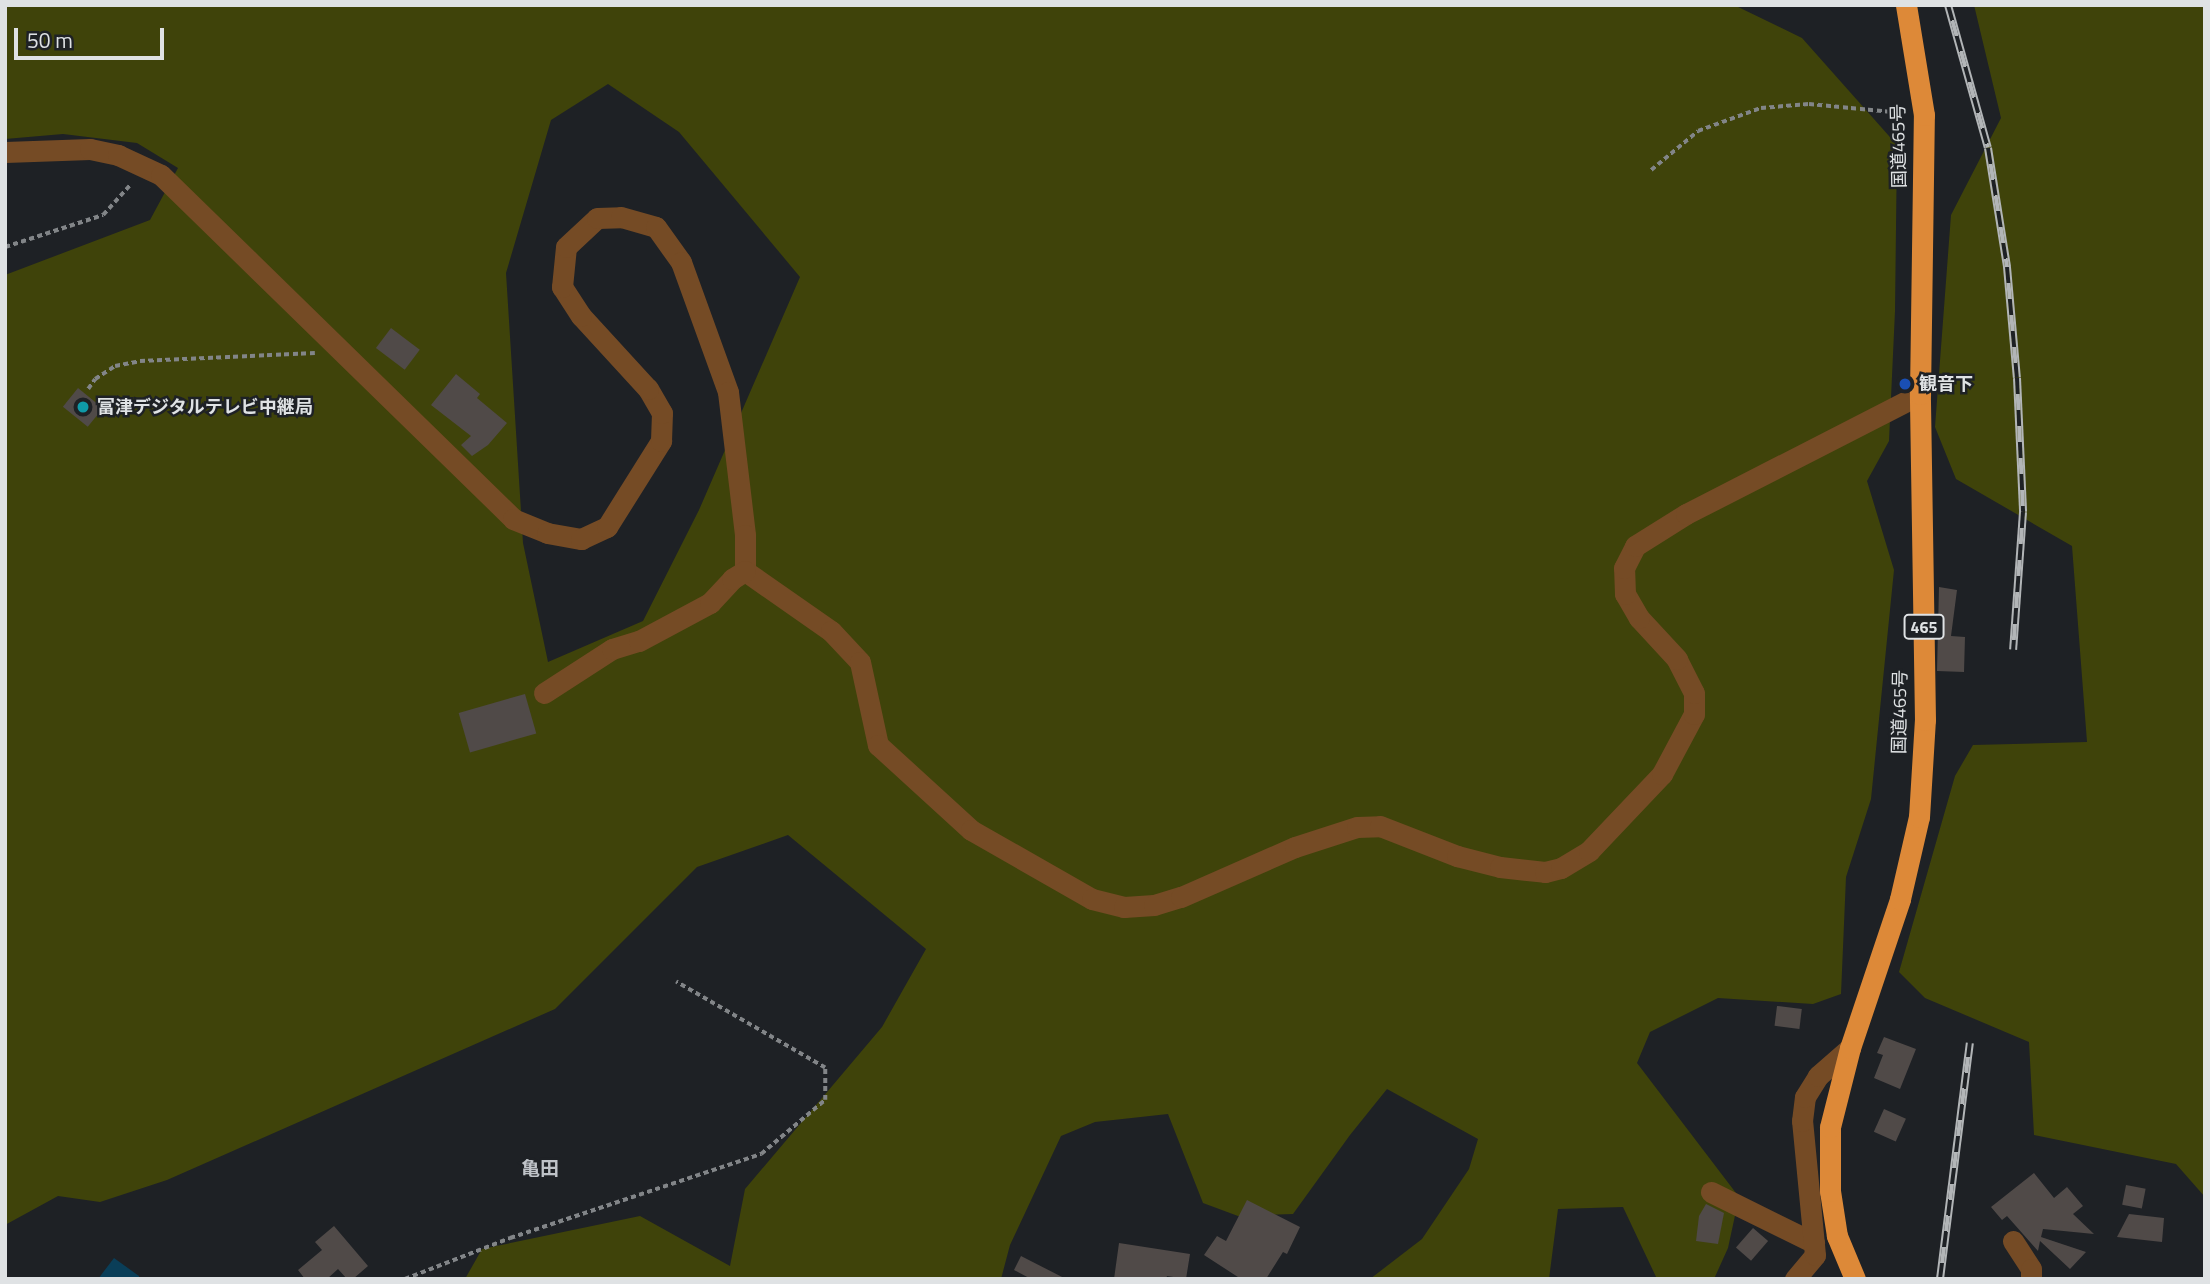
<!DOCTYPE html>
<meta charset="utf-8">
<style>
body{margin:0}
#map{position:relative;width:2210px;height:1284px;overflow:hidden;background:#1e2125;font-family:"Titillium Web","Noto Sans JP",sans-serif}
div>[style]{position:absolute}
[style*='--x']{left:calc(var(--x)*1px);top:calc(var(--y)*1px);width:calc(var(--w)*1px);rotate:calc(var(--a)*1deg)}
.green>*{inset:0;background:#3f430a}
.water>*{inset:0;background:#0a3e58}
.building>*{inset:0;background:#504a48;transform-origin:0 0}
.path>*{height:3.5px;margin-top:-1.75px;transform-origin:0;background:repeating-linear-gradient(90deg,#828588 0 5px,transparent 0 8.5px)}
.minor>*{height:21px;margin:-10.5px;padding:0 10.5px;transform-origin:10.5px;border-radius:10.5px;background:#754b25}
.highway>*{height:21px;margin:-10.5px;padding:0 10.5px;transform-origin:10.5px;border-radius:10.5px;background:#dd8938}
.rail>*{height:8px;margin-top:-4px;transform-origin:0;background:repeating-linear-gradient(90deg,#1e2125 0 16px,#b2b5b7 0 32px);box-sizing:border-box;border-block:2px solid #b2b5b7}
.dots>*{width:19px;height:19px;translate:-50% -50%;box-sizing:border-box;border:4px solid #1e2125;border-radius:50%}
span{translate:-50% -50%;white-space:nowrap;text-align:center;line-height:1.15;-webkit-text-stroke:5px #1e2125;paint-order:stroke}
.shield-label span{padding:2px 5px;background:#1e2125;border:2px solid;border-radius:5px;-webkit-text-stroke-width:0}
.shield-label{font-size:16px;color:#dfe2e4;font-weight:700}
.street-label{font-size:18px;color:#dfe2e4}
.poi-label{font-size:18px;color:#dfe2e4;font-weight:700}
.left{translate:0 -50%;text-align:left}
.neighbourhood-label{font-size:19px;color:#bfc3c8;font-weight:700}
.frame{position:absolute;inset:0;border:7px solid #dfe2e4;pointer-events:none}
.scale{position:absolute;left:14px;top:28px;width:150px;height:32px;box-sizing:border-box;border:4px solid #dfe2e4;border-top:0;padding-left:9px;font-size:21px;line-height:24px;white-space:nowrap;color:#dfe2e4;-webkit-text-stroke:5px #1e2125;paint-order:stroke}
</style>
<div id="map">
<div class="green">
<div style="clip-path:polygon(evenodd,5px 5px,1734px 5px,1802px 38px,1897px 145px,1895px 311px,1889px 441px,1867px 481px,1894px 570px,1871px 799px,1846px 877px,1841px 994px,1813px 1004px,1718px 998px,1650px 1032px,1637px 1063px,1739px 1197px,1728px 1248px,1714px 1279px,1657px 1279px,1623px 1207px,1558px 1209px,1549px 1279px,1370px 1279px,1422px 1239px,1469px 1169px,1478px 1139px,1387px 1089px,1350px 1135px,1293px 1214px,1238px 1216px,1203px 1203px,1168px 1114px,1095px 1122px,1061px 1136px,1010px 1245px,1001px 1279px,465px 1279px,482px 1249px,640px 1216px,730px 1266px,745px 1189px,882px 1027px,926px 949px,788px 835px,697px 867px,555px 1009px,167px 1180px,100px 1202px,58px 1196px,5px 1225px,5px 275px,150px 220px,178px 168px,137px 143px,63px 134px,5px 139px,5px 5px,608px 84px,679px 132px,800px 277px,699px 510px,643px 621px,548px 662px,523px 543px,506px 273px,551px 120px,608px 84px)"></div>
<div style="clip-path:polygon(1974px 5px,2205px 5px,2205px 1197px,2176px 1164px,2034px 1135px,2029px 1042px,1925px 998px,1899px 972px,1955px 776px,1973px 745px,2087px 742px,2072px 546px,1956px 479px,1935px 427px,1951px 215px,2001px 118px)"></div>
</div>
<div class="water">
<div style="clip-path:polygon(114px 1258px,139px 1276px,139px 1279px,98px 1279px)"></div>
</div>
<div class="building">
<div style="left:391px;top:328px;width:36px;height:25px;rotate:37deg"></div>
<div style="clip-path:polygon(456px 374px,480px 394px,477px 398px,507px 423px,488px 445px,472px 456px,461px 445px,471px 436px,431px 405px)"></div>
<div style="left:78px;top:388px;width:32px;height:24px;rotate:39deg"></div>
<div style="clip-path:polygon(1939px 587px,1957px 590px,1951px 636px,1965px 637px,1964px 672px,1937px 671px)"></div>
<div style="left:525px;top:694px;width:41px;height:69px;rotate:74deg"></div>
<div style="left:1777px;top:1006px;width:25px;height:20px;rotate:7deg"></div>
<div style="clip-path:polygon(1884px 1037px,1916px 1049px,1900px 1089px,1874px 1078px,1883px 1055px,1877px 1053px)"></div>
<div style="left:1884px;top:1109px;width:24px;height:25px;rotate:24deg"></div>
<div style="clip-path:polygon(2034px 1173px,2054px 1198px,2067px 1187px,2083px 1206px,2073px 1214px,2094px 1234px,2043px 1229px,2041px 1237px,2086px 1252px,2070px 1269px,2040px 1241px,2038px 1251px,2007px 1216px,2002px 1220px,1991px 1207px)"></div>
<div style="left:2126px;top:1185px;width:20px;height:20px;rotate:11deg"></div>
<div style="clip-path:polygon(1247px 1200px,1300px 1227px,1287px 1254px,1283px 1252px,1266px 1279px,1241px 1279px,1204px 1255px,1217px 1236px,1226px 1241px)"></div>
<div style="clip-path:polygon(1706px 1204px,1724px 1213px,1718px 1244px,1696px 1241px,1699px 1216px)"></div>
<div style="clip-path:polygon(2129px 1214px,2164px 1218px,2162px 1242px,2117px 1237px)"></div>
<div style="clip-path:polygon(334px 1226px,368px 1266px,353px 1279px,347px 1279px,338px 1269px,327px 1279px,305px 1279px,298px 1270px,322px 1250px,315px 1242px)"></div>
<div style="left:1753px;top:1228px;width:20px;height:26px;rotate:41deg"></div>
<div style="clip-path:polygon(1119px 1243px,1190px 1254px,1186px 1279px,1167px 1276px,1166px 1279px,1114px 1279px)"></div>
<div style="clip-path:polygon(1021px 1256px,1066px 1279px,1031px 1279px,1014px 1270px)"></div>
</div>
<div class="path">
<div style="--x:1651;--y:170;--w:61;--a:-39.7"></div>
<div style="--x:1698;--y:131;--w:67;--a:-20.1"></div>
<div style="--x:1761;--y:108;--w:48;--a:-4.8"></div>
<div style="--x:1809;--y:104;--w:94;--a:5.5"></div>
<div style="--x:5;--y:247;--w:103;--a:-18.1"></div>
<div style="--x:103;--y:215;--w:42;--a:-47.9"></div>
<div style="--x:88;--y:389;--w:12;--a:-55"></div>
<div style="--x:95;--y:379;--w:24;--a:-33"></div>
<div style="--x:115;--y:366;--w:25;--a:-11"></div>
<div style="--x:140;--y:361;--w:175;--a:-2.6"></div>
<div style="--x:405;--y:1279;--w:113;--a:-21.3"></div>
<div style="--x:510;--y:1238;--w:265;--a:-18.5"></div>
<div style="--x:761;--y:1154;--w:84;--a:-40.2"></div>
<div style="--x:825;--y:1100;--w:32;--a:-90"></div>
<div style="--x:825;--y:1068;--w:172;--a:-150"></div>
</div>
<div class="minor">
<div style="--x:5;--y:152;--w:85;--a:-2"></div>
<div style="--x:90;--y:149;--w:29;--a:12"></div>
<div style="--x:118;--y:155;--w:47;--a:24.9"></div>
<div style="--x:161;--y:175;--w:492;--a:44.3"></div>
<div style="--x:513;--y:519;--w:37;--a:22"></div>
<div style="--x:547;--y:533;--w:35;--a:10"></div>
<div style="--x:581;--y:539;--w:29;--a:-25"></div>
<div style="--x:607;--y:527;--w:102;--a:-57.9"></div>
<div style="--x:661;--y:441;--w:28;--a:-88"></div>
<div style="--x:662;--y:413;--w:28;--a:-120"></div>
<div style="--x:648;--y:389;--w:99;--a:-132.5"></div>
<div style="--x:581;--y:316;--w:35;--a:-123"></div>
<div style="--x:562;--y:287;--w:40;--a:-84.3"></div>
<div style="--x:566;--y:247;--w:42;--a:-43.1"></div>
<div style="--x:597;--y:218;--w:24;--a:-2"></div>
<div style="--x:621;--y:217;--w:36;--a:16"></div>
<div style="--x:656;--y:227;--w:43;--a:54.5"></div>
<div style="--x:681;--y:262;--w:138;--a:70.1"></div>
<div style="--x:728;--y:392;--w:144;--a:83.2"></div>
<div style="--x:745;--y:535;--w:36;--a:90"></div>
<div style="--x:745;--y:571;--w:105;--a:34.9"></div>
<div style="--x:831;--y:631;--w:42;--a:46.9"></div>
<div style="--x:860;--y:662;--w:85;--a:77.8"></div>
<div style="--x:878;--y:745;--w:126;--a:42.4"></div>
<div style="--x:971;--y:830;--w:139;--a:29.7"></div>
<div style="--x:1092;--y:899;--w:33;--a:14"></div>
<div style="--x:1124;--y:907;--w:30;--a:-4"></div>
<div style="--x:1154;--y:905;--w:28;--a:-17"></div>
<div style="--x:1181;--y:897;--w:124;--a:-23.7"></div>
<div style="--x:1295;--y:847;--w:65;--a:-17.9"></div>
<div style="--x:1357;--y:827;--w:23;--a:-2"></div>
<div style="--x:1380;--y:826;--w:83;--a:21.3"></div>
<div style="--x:1457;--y:856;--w:44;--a:14.3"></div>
<div style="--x:1500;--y:867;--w:45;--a:6.3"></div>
<div style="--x:1545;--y:872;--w:16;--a:-14"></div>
<div style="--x:1561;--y:868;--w:33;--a:-31"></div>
<div style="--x:1589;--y:851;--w:106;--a:-46.5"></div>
<div style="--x:1662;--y:774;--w:68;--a:-61.9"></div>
<div style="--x:1694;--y:714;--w:21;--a:-90"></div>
<div style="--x:1694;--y:693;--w:38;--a:-117"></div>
<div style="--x:1677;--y:659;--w:56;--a:-132.8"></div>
<div style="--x:1639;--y:618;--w:28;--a:-120"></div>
<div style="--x:1625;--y:594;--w:26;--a:-92"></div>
<div style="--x:1624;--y:568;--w:25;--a:-63"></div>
<div style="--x:1635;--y:546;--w:60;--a:-32.1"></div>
<div style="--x:1686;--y:514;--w:263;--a:-27.1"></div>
<div style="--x:544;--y:693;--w:81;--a:-32.9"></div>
<div style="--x:612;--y:649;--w:28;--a:-17"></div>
<div style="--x:639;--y:641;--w:81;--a:-28.2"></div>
<div style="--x:710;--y:603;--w:33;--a:-47"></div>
<div style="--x:732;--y:579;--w:15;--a:-32"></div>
<div style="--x:1711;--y:1192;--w:115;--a:26.3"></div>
<div style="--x:2013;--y:1241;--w:33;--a:57"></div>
<div style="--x:2031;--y:1269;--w:10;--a:90"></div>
<div style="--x:1795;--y:1279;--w:31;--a:-50"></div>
<div style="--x:1815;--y:1255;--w:135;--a:-95.5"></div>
<div style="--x:1802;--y:1121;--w:24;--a:-83"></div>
<div style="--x:1805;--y:1097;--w:25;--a:-58"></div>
<div style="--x:1818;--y:1076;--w:43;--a:-41.2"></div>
</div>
<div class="highway">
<div style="--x:1855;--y:1279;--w:47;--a:-112.7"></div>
<div style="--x:1837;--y:1236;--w:46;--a:-98.8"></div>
<div style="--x:1830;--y:1191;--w:64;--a:-90"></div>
<div style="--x:1830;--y:1127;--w:81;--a:-75.8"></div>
<div style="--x:1850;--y:1048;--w:157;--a:-71.4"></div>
<div style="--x:1900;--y:899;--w:84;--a:-77"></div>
<div style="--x:1919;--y:817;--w:97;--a:-86.5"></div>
<div style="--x:1925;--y:720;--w:326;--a:-90.9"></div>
<div style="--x:1920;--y:394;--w:279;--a:-89.2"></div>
<div style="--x:1924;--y:115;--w:111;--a:-99.3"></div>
</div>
<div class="rail">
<div style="--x:1948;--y:5;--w:148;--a:74.4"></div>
<div style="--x:1988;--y:148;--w:121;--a:80.9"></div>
<div style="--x:2007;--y:267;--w:111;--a:84.9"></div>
<div style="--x:2017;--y:378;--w:134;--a:87.4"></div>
<div style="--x:2023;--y:512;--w:138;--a:94.1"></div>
<div style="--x:1940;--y:1279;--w:238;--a:-82.8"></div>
</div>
<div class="dots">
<div style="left:1905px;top:384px;background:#1a4fb4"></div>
<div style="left:83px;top:407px;background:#0f9aa8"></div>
</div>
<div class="shield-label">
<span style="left:1924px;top:627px">465</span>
</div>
<div class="street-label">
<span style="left:1899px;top:146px;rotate:-91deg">国道465号</span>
<span style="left:1900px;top:712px;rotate:-89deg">国道465号</span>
</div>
<div class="poi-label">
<span class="left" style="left:1919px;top:384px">観音下</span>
<span class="left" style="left:97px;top:407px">富津デジタルテレビ中継局</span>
</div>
<div class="neighbourhood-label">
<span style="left:540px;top:1168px">亀田</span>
</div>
<div class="frame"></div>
<div class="scale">50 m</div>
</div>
